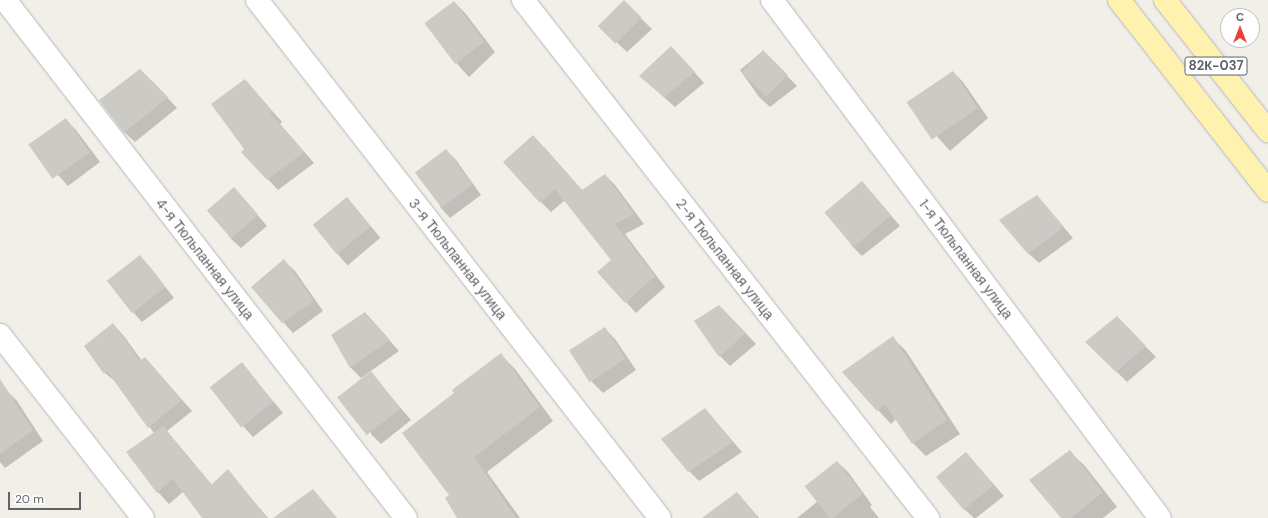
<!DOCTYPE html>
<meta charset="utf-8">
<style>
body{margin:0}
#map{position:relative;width:1268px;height:518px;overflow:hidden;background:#f1efe8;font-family:"DM Sans",sans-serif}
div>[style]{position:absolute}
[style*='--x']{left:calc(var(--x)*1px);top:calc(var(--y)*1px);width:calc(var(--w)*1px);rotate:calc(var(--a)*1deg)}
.shadow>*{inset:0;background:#0003;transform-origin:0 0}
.building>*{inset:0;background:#cccac5;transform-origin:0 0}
.roads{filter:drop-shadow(0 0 1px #b5b8bc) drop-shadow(0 0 1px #b5b8bc)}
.minor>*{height:22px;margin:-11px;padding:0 11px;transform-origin:11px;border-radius:11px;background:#fff}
.major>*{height:22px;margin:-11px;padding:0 11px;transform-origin:11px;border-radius:11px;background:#fff2af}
span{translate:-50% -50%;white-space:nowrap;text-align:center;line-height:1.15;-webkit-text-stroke:3px #fff;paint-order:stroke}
.shield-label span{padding:1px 3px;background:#fff;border:1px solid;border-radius:3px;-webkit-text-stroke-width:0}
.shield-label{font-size:13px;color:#5f6368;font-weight:700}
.street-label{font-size:14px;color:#5f6368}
.north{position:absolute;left:1220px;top:8px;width:40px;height:40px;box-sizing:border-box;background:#fff;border:1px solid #bfc1c3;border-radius:50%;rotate:0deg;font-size:11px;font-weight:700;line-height:16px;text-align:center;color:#5f6368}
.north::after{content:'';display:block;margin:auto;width:14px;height:18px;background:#ea4335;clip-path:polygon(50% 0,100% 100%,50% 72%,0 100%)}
.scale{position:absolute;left:8px;top:492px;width:73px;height:18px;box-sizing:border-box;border:2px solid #5f6368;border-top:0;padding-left:5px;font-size:12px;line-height:14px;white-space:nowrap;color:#5f6368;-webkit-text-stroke:3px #fff;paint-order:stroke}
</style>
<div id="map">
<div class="shadow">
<div style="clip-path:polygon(454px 2px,465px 13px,495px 52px,469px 77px,459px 66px,426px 24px)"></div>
<div style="clip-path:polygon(624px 2px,652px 29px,627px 52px,609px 35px)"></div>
<div style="clip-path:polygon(763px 51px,797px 86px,770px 107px,759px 97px,740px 70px)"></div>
<div style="clip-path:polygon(682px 58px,704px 83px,675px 107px,640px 76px)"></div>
<div style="clip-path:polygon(953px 72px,963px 82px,988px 118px,950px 151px,912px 108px)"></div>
<div style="clip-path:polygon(151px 80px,177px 108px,135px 142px,124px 132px)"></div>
<div style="clip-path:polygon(245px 80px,282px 122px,280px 124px,314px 163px,278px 190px,242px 152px,246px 149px)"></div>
<div style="clip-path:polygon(66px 120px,76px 130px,100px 162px,68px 186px,58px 175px)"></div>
<div style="clip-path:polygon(544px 147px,583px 191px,605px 175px,615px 185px,644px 224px,625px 234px,665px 287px,636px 313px,599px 272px,612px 260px,565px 200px,551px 212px,541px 202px)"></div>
<div style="clip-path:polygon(446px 150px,456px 160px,481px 195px,450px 218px,440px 207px)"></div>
<div style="clip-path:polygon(234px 188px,267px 226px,241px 248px,230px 238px)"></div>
<div style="clip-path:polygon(872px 193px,900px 226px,862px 256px,851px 245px)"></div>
<div style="clip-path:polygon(1037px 196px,1073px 238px,1039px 263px,1028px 253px)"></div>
<div style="left:347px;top:198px;width:52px;height:43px;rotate:50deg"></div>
<div style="clip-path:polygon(140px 256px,150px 267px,174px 298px,142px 322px,132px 311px)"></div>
<div style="clip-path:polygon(284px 261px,295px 271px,323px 311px,293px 333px,283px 322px)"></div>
<div style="clip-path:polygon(730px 317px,756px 344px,730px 366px,720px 356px)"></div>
<div style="clip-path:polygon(1117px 318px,1156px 357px,1127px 382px,1097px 352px)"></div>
<div style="clip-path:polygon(113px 324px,123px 335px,142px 361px,145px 358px,192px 411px,167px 431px,212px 485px,228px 471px,268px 518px,203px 518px,183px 492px,169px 504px,158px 492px,154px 433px,116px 382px,105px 373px)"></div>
<div style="clip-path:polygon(375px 324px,399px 351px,361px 378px,350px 367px)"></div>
<div style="clip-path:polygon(605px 329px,615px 339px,636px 370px,603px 393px,593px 383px,572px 352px)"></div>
<div style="clip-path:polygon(893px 338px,906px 351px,960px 434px,926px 456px,913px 443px,896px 419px,891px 424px,843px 372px)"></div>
<div style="clip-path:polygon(501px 355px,515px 369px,553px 421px,487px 472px,520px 518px,458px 518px,450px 495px,456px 394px)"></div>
<div style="clip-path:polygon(242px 364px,283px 413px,253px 437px,243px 426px)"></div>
<div style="clip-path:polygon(370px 372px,411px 420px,381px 444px,371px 434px)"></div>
<div style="clip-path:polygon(6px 390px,17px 401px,43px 441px,5px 468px,0 462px,0 394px)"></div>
<div style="clip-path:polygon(705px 409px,742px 452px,699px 481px,689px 471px)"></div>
<div style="clip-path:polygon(1070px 452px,1085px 466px,1117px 507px,1103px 518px,1062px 518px)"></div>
<div style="clip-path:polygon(966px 453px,1004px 496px,976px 518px,974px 518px,964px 509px)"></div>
<div style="clip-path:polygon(837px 462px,848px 472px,872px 505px,870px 507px,879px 518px,797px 518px,817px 502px)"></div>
<div style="clip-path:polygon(737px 493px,759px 518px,704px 518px)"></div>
</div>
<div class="building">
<div style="left:624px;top:0;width:25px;height:37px;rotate:45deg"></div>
<div style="left:454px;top:1px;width:51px;height:37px;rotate:53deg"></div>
<div style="clip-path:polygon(671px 46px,695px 72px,664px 97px,639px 76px)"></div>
<div style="left:763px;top:50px;width:35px;height:31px;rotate:45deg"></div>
<div style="clip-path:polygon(140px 69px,168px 97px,124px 133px,99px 100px)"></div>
<div style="left:953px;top:71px;width:45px;height:56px;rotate:56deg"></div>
<div style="clip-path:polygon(245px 79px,273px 112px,270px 113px,304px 152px,267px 180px,241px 152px,244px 149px,211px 104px)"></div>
<div style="left:66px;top:118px;width:42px;height:46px;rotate:55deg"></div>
<div style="clip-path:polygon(533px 135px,582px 190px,605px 174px,634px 214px,615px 224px,655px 276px,625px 303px,597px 272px,611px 260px,555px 189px,540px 203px,503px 162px)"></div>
<div style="left:446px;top:149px;width:44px;height:39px;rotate:53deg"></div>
<div style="left:862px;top:181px;width:45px;height:49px;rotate:50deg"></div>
<div style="left:234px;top:187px;width:37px;height:36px;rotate:49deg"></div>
<div style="clip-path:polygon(1037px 195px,1064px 227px,1028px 254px,999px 220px)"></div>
<div style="left:347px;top:197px;width:38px;height:44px;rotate:51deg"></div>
<div style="left:140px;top:255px;width:41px;height:42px;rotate:52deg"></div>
<div style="clip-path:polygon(284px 259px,314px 301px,282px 323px,251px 287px)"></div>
<div style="clip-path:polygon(719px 305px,746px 333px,719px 357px,694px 321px)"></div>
<div style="clip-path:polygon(365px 312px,390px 340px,350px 368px,331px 335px)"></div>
<div style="clip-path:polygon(1117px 316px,1146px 346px,1116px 372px,1085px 342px)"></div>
<div style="clip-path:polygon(113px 323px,140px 361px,145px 357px,182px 400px,148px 428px,107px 371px,104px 374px,84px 346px)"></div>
<div style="left:605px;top:327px;width:38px;height:43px;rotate:57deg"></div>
<div style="clip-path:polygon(893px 336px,947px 420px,912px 444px,885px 404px,877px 411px,842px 372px)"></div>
<div style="clip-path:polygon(501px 353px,540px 407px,474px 457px,516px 518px,457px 518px,445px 498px,449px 495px,402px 433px,454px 393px,452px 390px)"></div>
<div style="left:242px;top:362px;width:51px;height:41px;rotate:52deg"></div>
<div style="left:371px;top:371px;width:48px;height:43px;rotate:52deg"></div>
<div style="clip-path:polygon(0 379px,33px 430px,0 454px)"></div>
<div style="clip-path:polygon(705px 408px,733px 442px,688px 472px,661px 439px)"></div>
<div style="clip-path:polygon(163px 426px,211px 485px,228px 469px,267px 518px,202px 518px,173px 479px,157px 493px,126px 452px)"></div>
<div style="clip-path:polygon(1070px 450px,1103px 492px,1071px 518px,1061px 518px,1029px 480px)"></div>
<div style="left:966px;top:452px;width:43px;height:39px;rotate:50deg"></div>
<div style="left:837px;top:461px;width:42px;height:41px;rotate:52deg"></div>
<div style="clip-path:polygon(313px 489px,337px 518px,273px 518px)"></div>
<div style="clip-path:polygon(737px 492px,759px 518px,702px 518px)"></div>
</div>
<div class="roads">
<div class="minor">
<div style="--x:5;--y:0;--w:655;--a:52.26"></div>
<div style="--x:257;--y:0;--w:656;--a:52.12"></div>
<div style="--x:523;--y:0;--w:658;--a:51.98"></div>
<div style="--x:772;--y:0;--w:647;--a:53.17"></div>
<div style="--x:0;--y:335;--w:232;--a:52"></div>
</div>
<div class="major">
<div style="--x:1119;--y:0;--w:242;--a:52"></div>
<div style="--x:1165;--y:0;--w:167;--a:51.8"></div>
</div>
</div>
<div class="shield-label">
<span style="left:1216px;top:66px">82К-037</span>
</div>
<div class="street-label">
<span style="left:205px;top:259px;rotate:52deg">4-я Тюльпанная улица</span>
<span style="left:458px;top:259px;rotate:52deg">3-я Тюльпанная улица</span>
<span style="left:725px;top:259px;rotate:52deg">2-я Тюльпанная улица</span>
<span style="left:966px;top:259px;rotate:53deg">1-я Тюльпанная улица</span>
</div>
<div class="north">С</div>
<div class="scale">20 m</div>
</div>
